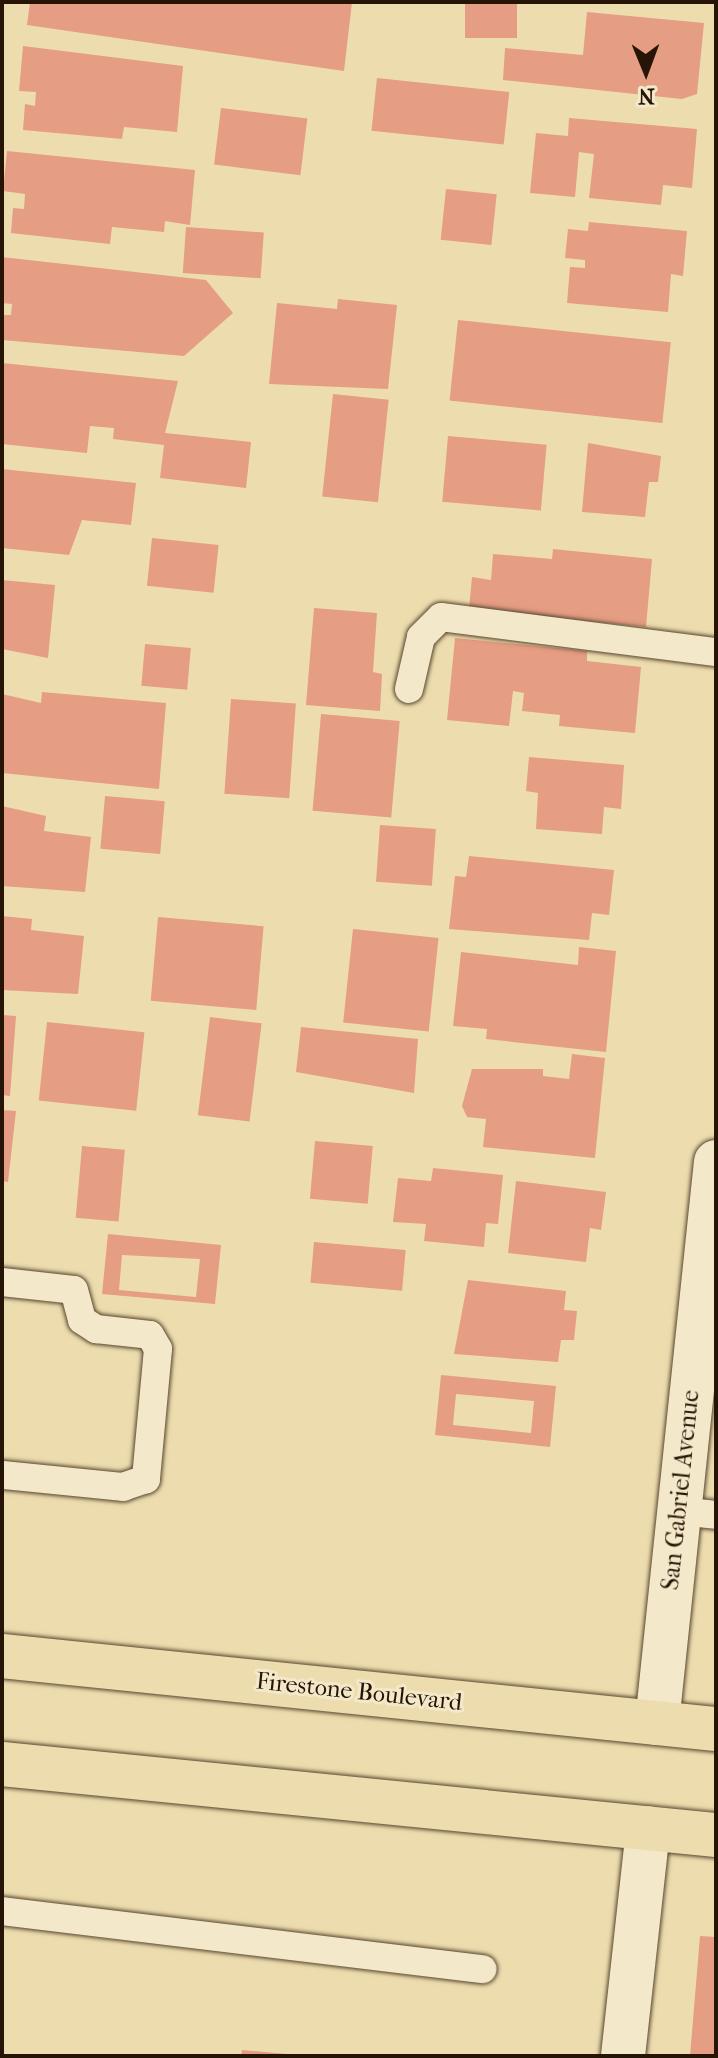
<!DOCTYPE html>
<style>
body{margin:0}
#map{position:relative;width:718px;height:2058px;overflow:hidden;background:#edddae;font-family:"IM FELL French Canon",serif}
div>[style]{position:absolute}
[style*='--x']{left:calc(var(--x)*1px);top:calc(var(--y)*1px);width:calc(var(--w)*1px);rotate:calc(var(--a)*1deg)}
.building>*{inset:0;background:#e59d83;transform-origin:0 0}
.roads{filter:drop-shadow(0 0 2px #584630) drop-shadow(0 0 2px #584630)}
.service>*{height:28px;margin:-14px;padding:0 14px;transform-origin:14px;border-radius:14px;background:#f3e9ca}
.minor>*{height:44px;margin:-22px;padding:0 22px;transform-origin:22px;border-radius:22px;background:#f3e9ca}
.primary>*{height:44px;margin:-22px;padding:0 22px;transform-origin:22px;border-radius:22px;background:#edddae}
span{translate:-50% -50%;white-space:nowrap;text-align:center;line-height:1.15;-webkit-text-stroke:6px #f3e9ca;paint-order:stroke}
.street-label{font-size:24px;color:#261406}
.frame{position:absolute;inset:0;border:4px solid #261406;pointer-events:none}
.north{position:absolute;left:606px;top:32px;width:80px;height:80px;-webkit-text-stroke:6px #f3e9ca;paint-order:stroke;rotate:179deg;font-size:22px;font-weight:700;line-height:32px;text-align:center;color:#261406}
.north::after{content:'';display:block;margin:auto;width:28px;height:36px;background:#261406;clip-path:polygon(50% 0,100% 100%,50% 72%,0 100%)}
</style>
<div id="map">
<div class="building">
<div style="clip-path:polygon(30px 2px,352px 2px,344px 71px,27px 25px)"></div>
<div style="left:465px;top:2px;width:52px;height:36px"></div>
<div style="clip-path:polygon(587px 12px,704px 23px,697px 94px,682px 99px,503px 80px,505px 48px,583px 55px)"></div>
<div style="clip-path:polygon(23px 46px,183px 66px,177px 132px,124px 127px,122px 139px,23px 130px,25px 104px,35px 106px,36px 92px,19px 91px)"></div>
<div style="left:377px;top:78px;width:133px;height:53px;rotate:6deg"></div>
<div style="left:221px;top:108px;width:87px;height:57px;rotate:7deg"></div>
<div style="clip-path:polygon(569px 118px,697px 129px,692px 188px,663px 185px,661px 205px,589px 198px,594px 154px,579px 152px,575px 197px,530px 193px,536px 133px,568px 136px)"></div>
<div style="clip-path:polygon(7px 151px,195px 170px,190px 225px,165px 221px,164px 232px,112px 227px,110px 244px,11px 233px,13px 208px,24px 209px,25px 194px,3px 191px)"></div>
<div style="left:446px;top:189px;width:51px;height:51px;rotate:6deg"></div>
<div style="clip-path:polygon(589px 222px,687px 231px,683px 276px,671px 274px,668px 312px,567px 303px,570px 267px,585px 268px,585px 260px,565px 258px,568px 229px,588px 231px)"></div>
<div style="left:186px;top:227px;width:78px;height:46px;rotate:4deg"></div>
<div style="clip-path:polygon(2px 257px,206px 280px,233px 313px,184px 356px,2px 340px,2px 315px,11px 315px,12px 304px,2px 303px)"></div>
<div style="clip-path:polygon(338px 299px,397px 305px,388px 389px,269px 384px,277px 303px,337px 309px)"></div>
<div style="left:458px;top:320px;width:214px;height:81px;rotate:6deg"></div>
<div style="clip-path:polygon(2px 363px,178px 381px,165px 433px,251px 442px,246px 488px,160px 478px,164px 445px,113px 439px,114px 428px,90px 426px,87px 453px,2px 444px)"></div>
<div style="left:333px;top:394px;width:56px;height:103px;rotate:6deg"></div>
<div style="left:448px;top:436px;width:99px;height:66px;rotate:5deg"></div>
<div style="clip-path:polygon(588px 443px,661px 456px,658px 482px,649px 482px,645px 517px,582px 512px)"></div>
<div style="clip-path:polygon(2px 469px,136px 483px,131px 525px,82px 520px,69px 555px,2px 548px)"></div>
<div style="left:152px;top:538px;width:67px;height:48px;rotate:6deg"></div>
<div style="clip-path:polygon(553px 549px,652px 559px,646px 627px,469px 609px,472px 577px,491px 580px,493px 554px,552px 559px)"></div>
<div style="clip-path:polygon(2px 580px,55px 585px,48px 658px,2px 649px)"></div>
<div style="clip-path:polygon(314px 608px,377px 613px,373px 672px,382px 674px,380px 711px,306px 705px)"></div>
<div style="clip-path:polygon(455px 638px,587px 651px,587px 661px,641px 667px,635px 733px,559px 726px,560px 715px,522px 711px,524px 693px,513px 691px,509px 726px,447px 720px)"></div>
<div style="left:145px;top:644px;width:46px;height:42px;rotate:5deg"></div>
<div style="clip-path:polygon(42px 692px,166px 703px,159px 789px,2px 773px,2px 694px,41px 703px)"></div>
<div style="left:231px;top:699px;width:65px;height:95px;rotate:4deg"></div>
<div style="left:321px;top:714px;width:79px;height:97px;rotate:5deg"></div>
<div style="clip-path:polygon(529px 757px,624px 765px,621px 809px,604px 807px,602px 834px,536px 829px,538px 793px,526px 791px)"></div>
<div style="left:105px;top:796px;width:60px;height:53px;rotate:5deg"></div>
<div style="clip-path:polygon(2px 806px,46px 816px,44px 831px,91px 837px,85px 892px,2px 886px)"></div>
<div style="left:380px;top:825px;width:56px;height:57px;rotate:4deg"></div>
<div style="clip-path:polygon(469px 856px,614px 870px,609px 915px,592px 913px,589px 940px,449px 929px,455px 876px,466px 877px)"></div>
<div style="clip-path:polygon(2px 916px,32px 919px,31px 930px,84px 936px,78px 994px,2px 990px)"></div>
<div style="left:158px;top:917px;width:106px;height:84px;rotate:5deg"></div>
<div style="left:353px;top:929px;width:86px;height:94px;rotate:6deg"></div>
<div style="clip-path:polygon(579px 947px,616px 951px,606px 1052px,486px 1039px,487px 1029px,453px 1026px,461px 952px,578px 965px)"></div>
<div style="clip-path:polygon(2px 1015px,16px 1016px,10px 1096px,2px 1095px)"></div>
<div style="left:210px;top:1017px;width:52px;height:99px;rotate:7deg"></div>
<div style="left:47px;top:1022px;width:98px;height:79px;rotate:6deg"></div>
<div style="clip-path:polygon(301px 1027px,418px 1039px,414px 1093px,296px 1072px)"></div>
<div style="clip-path:polygon(572px 1054px,605px 1058px,595px 1158px,483px 1147px,486px 1119px,467px 1117px,462px 1106px,472px 1069px,543px 1069px,543px 1076px,569px 1079px)"></div>
<div style="clip-path:polygon(2px 1110px,16px 1111px,8px 1182px,2px 1181px)"></div>
<div style="left:315px;top:1141px;width:58px;height:58px;rotate:5deg"></div>
<div style="left:82px;top:1146px;width:43px;height:72px;rotate:5deg"></div>
<div style="clip-path:polygon(433px 1168px,503px 1175px,498px 1224px,486px 1223px,484px 1247px,424px 1241px,426px 1224px,393px 1222px,398px 1178px,431px 1181px)"></div>
<div style="clip-path:polygon(516px 1181px,606px 1192px,601px 1230px,590px 1228px,586px 1262px,508px 1253px)"></div>
<div style="clip-path:polygon(evenodd,108px 1234px,221px 1245px,215px 1304px,102px 1294px,108px 1234px,122px 1255px,200px 1259px,196px 1297px,119px 1290px,122px 1255px)"></div>
<div style="left:314px;top:1242px;width:92px;height:41px;rotate:5deg"></div>
<div style="clip-path:polygon(468px 1280px,566px 1291px,564px 1310px,577px 1311px,574px 1340px,561px 1340px,558px 1362px,454px 1354px)"></div>
<div style="clip-path:polygon(evenodd,441px 1375px,556px 1386px,550px 1447px,435px 1435px,441px 1375px,456px 1394px,534px 1401px,531px 1433px,453px 1425px,456px 1394px)"></div>
<div style="clip-path:polygon(700px 1936px,716px 1937px,716px 2056px,690px 2056px)"></div>
<div style="clip-path:polygon(242px 2050px,287px 2054px,287px 2056px,241px 2056px)"></div>
</div>
<div class="roads">
<div class="service">
<div style="--x:409;--y:689;--w:53;--a:-77"></div>
<div style="--x:421;--y:637;--w:28;--a:-45"></div>
<div style="--x:441;--y:617;--w:277;--a:7.3"></div>
<div style="--x:2;--y:1282;--w:72;--a:6.3"></div>
<div style="--x:74;--y:1290;--w:31;--a:75"></div>
<div style="--x:82;--y:1320;--w:17;--a:33"></div>
<div style="--x:96;--y:1329;--w:54;--a:6.3"></div>
<div style="--x:150;--y:1335;--w:16;--a:60"></div>
<div style="--x:158;--y:1349;--w:131;--a:95.3"></div>
<div style="--x:146;--y:1479;--w:24;--a:161"></div>
<div style="--x:123;--y:1487;--w:122;--a:-174.3"></div>
<div style="--x:679;--y:1511;--w:37;--a:6"></div>
<div style="--x:2;--y:1911;--w:484;--a:6.9"></div>
</div>
<div class="minor">
<div style="--x:657;--y:1723;--w:564;--a:-84"></div>
<div style="--x:623;--y:2056;--w:229;--a:-83.7"></div>
</div>
<div class="primary">
<div style="--x:2;--y:1656;--w:718;--a:5.84"></div>
<div style="--x:2;--y:1764;--w:718;--a:5.68"></div>
</div>
</div>
<div class="street-label">
<span style="left:681px;top:1490px;rotate:-84deg">San Gabriel Avenue</span>
<span style="left:359px;top:1692px;rotate:6deg">Firestone Boulevard</span>
</div>
<div class="frame"></div>
<div class="north">N</div>
</div>
